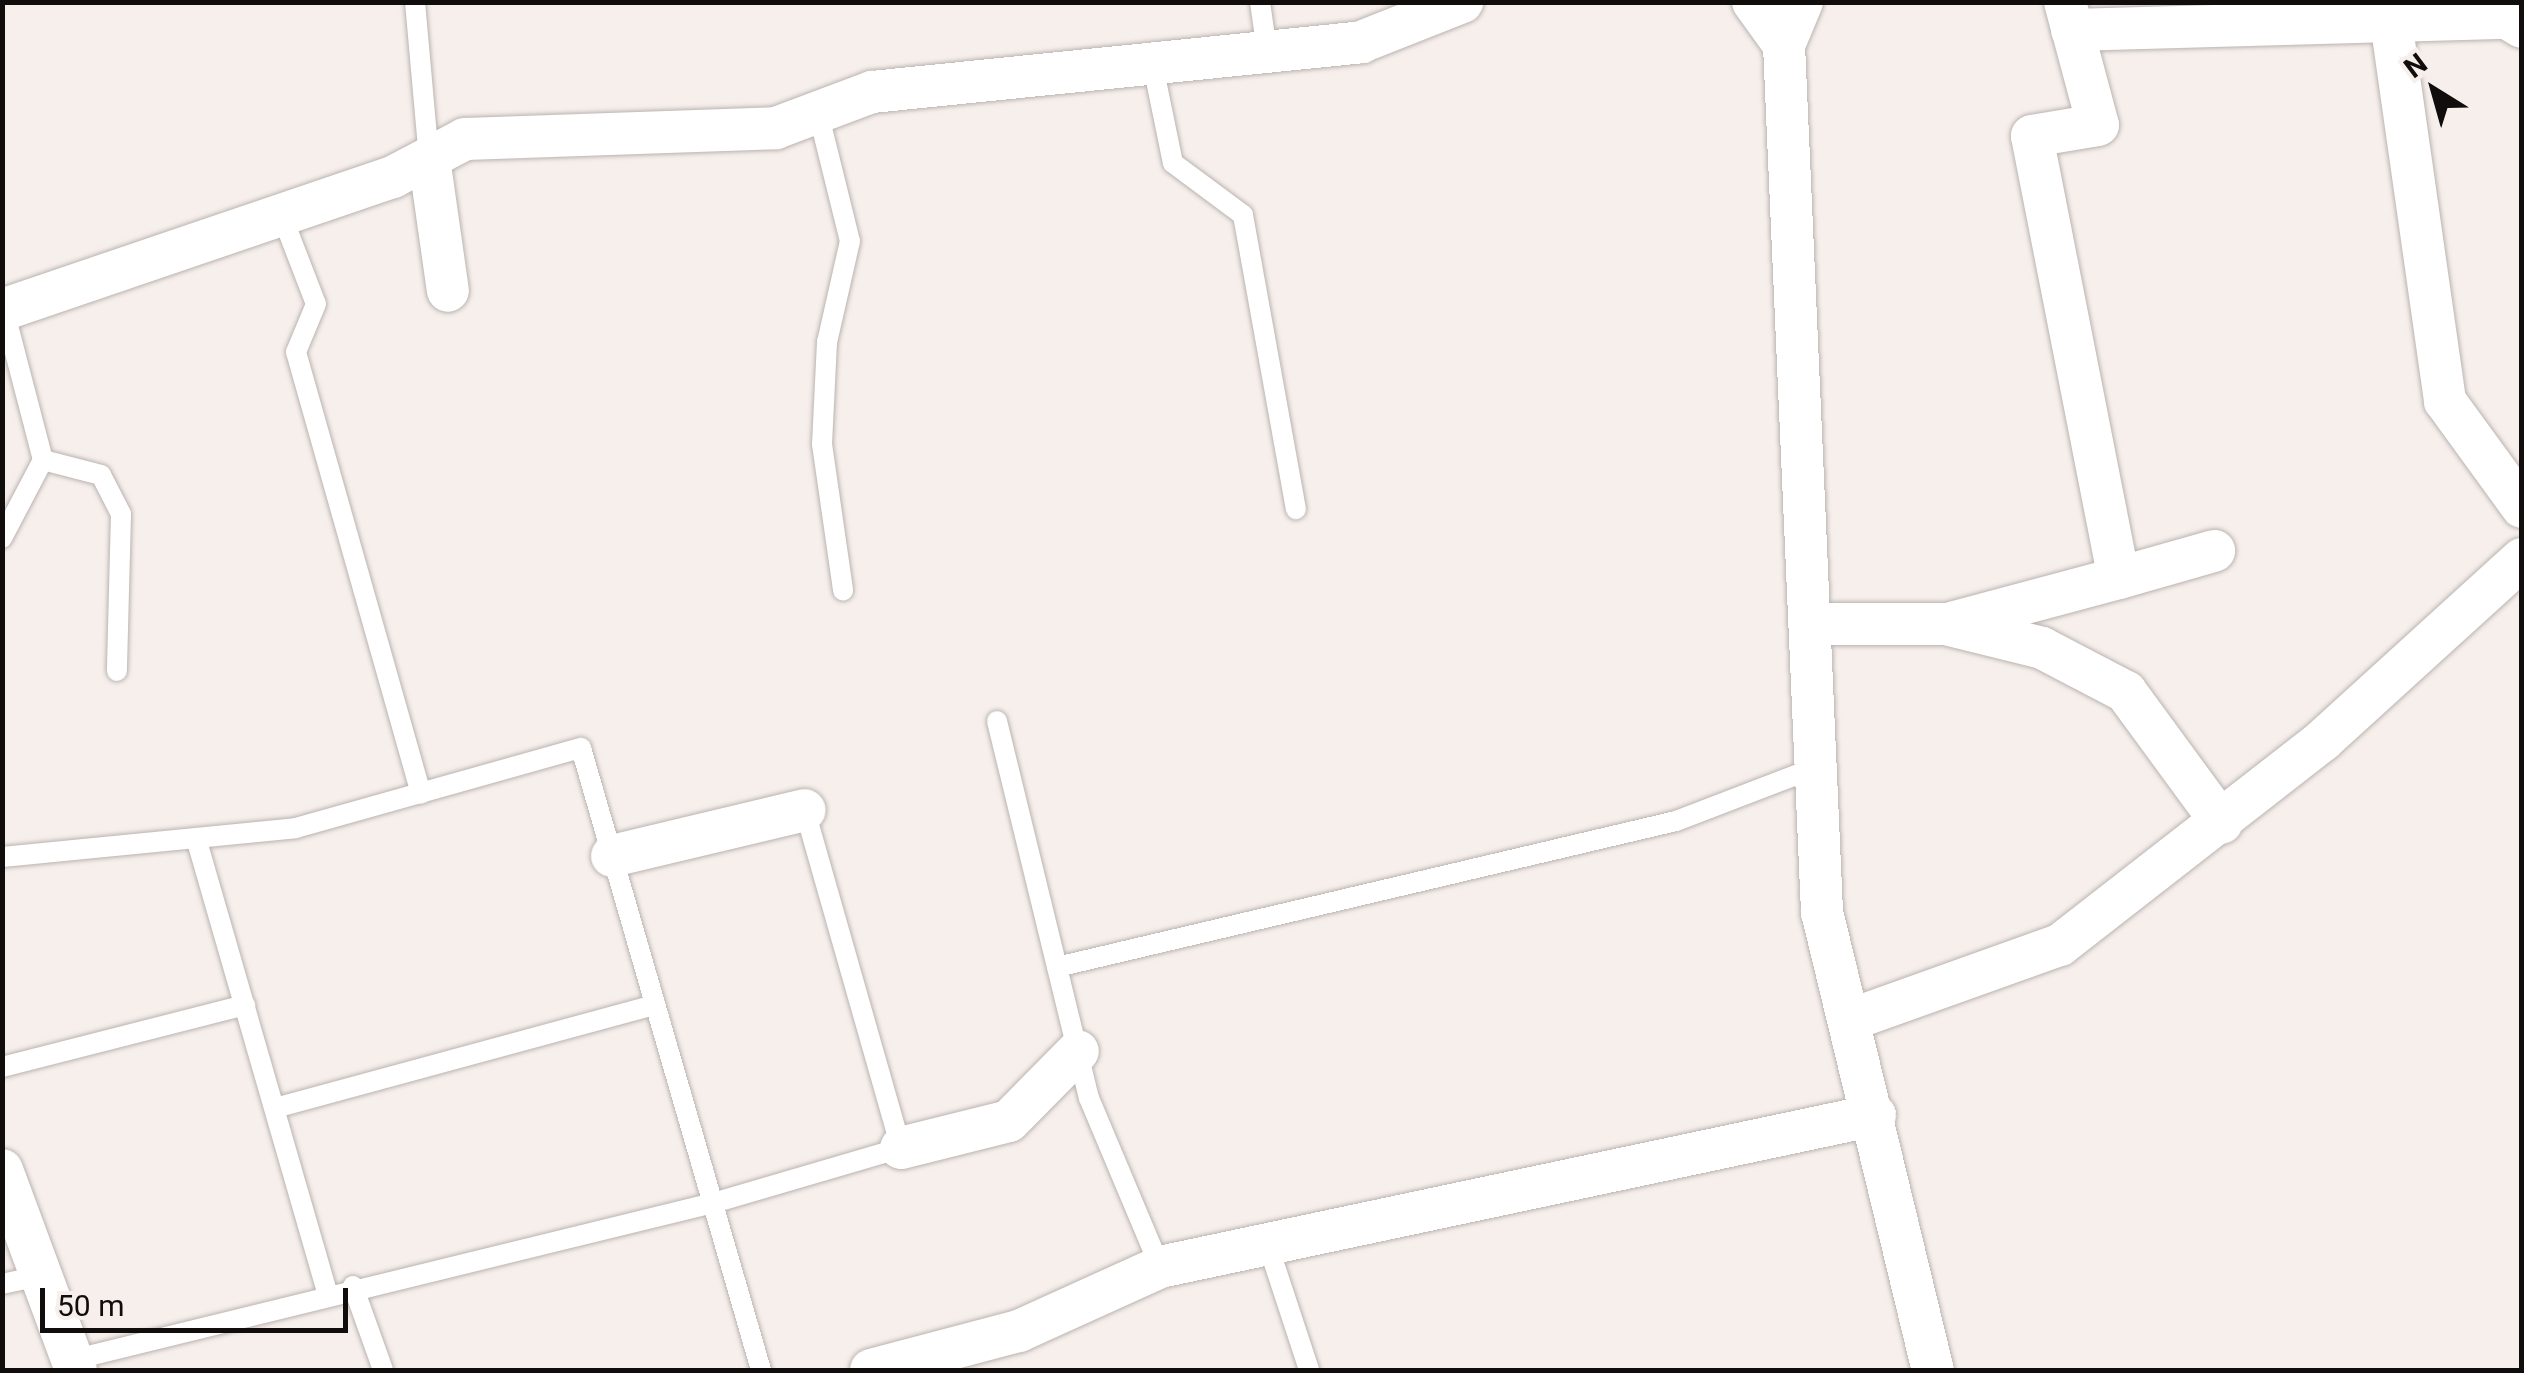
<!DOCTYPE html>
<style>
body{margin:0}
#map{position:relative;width:2524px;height:1373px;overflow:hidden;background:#f6efeb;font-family:Roboto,sans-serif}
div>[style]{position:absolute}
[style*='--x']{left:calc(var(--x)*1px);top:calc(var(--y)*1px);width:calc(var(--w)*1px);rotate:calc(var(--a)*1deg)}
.roads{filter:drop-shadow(0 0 2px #bab3b0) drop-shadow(0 0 2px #bab3b0)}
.lane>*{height:20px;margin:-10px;padding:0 10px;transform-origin:10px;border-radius:10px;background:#fff}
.street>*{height:42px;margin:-21px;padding:0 21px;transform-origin:21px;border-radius:21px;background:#fff}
span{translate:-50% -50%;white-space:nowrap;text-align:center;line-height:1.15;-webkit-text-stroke:8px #f6efeb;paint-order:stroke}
.frame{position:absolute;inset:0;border:5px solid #100d0c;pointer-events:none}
.north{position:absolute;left:2384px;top:40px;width:100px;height:100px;-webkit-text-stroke:8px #f6efeb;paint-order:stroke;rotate:323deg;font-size:28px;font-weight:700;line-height:40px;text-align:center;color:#100d0c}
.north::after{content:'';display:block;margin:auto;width:35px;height:45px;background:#100d0c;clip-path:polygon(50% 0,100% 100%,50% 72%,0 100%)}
.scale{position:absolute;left:40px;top:1288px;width:308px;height:45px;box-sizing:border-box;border:5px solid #100d0c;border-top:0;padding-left:12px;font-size:30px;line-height:35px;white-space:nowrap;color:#100d0c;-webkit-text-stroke:8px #f6efeb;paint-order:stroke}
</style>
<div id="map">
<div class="roads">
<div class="lane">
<div style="--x:415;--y:2;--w:157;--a:84.9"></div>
<div style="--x:1260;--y:2;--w:49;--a:81.9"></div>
<div style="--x:1152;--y:61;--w:104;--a:78.4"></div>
<div style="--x:1173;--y:163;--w:87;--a:36.6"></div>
<div style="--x:1243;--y:215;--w:299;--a:79.8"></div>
<div style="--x:818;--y:112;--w:133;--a:76.1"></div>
<div style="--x:850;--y:241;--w:104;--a:102.8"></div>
<div style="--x:827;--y:342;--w:102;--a:92.8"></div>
<div style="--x:822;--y:444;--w:148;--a:81.8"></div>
<div style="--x:282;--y:216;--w:94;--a:68.9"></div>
<div style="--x:316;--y:304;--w:52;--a:112.6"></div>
<div style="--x:296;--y:352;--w:459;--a:74.2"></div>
<div style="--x:43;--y:460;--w:60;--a:14.5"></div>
<div style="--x:101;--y:475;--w:44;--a:62.9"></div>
<div style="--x:121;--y:514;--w:157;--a:91.5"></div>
<div style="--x:2;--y:538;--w:88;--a:-62.3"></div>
<div style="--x:43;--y:460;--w:155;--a:-104.6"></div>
<div style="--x:997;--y:721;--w:388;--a:76.3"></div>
<div style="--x:1089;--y:1098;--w:183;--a:67.2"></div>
<div style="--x:196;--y:838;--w:473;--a:73.9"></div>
<div style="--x:2;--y:857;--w:295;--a:-5.6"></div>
<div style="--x:296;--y:828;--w:296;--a:-15.7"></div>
<div style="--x:581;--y:748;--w:648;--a:73.86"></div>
<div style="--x:1057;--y:967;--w:636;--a:-13.27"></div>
<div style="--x:1676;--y:821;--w:151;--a:-21"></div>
<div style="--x:2;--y:1067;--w:251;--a:-14.3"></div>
<div style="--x:275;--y:1108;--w:394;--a:-15.2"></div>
<div style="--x:1267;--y:1242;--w:135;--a:71.8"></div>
<div style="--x:2;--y:1284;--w:40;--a:-12"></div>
<div style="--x:353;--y:1286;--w:89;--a:70.3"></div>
<div style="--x:72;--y:1360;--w:660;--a:-13.76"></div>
<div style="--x:713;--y:1203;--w:196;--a:-16.3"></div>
<div style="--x:901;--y:1148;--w:351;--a:-105.9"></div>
</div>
<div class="street">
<div style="--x:1753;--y:2;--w:53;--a:54.2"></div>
<div style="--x:1802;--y:2;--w:47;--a:112.7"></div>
<div style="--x:1784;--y:45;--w:868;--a:87.49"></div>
<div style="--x:1822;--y:912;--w:471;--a:76.4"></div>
<div style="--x:2065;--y:2;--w:127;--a:75"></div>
<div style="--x:2098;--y:125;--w:67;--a:170.5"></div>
<div style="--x:2032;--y:136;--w:450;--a:78.9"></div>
<div style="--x:2119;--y:578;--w:99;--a:-15.9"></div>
<div style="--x:2391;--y:21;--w:384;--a:81.9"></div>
<div style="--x:2445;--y:401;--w:131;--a:54"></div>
<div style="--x:2072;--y:30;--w:435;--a:-1.6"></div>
<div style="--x:2507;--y:18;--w:17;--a:31"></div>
<div style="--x:429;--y:158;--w:134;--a:81.9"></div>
<div style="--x:2;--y:310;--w:413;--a:-18.8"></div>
<div style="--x:393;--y:177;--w:81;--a:-27.8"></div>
<div style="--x:465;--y:139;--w:311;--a:-2"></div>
<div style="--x:776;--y:128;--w:103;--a:-20.6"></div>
<div style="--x:872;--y:92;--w:492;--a:-5.8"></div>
<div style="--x:1361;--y:42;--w:109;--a:-21.6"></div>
<div style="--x:1951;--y:623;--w:174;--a:-15"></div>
<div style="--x:1810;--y:624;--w:136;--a:0"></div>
<div style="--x:1946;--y:624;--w:99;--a:14"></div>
<div style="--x:2042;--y:648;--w:95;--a:27.6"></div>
<div style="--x:2126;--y:692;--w:162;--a:53.8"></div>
<div style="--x:612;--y:856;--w:198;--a:-13.4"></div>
<div style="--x:1850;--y:1020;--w:223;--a:-19.7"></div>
<div style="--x:2060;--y:945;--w:333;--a:-37.9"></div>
<div style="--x:2323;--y:740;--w:269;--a:-42.3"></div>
<div style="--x:901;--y:1148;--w:111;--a:-14"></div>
<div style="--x:1009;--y:1121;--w:98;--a:-45.4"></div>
<div style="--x:2;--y:1170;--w:213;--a:69.7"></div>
<div style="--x:871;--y:1370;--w:153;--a:-14.8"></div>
<div style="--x:1019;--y:1331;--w:155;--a:-24.4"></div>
<div style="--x:1160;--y:1267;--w:731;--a:-12"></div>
</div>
</div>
<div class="frame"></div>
<div class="north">N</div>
<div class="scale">50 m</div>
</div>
